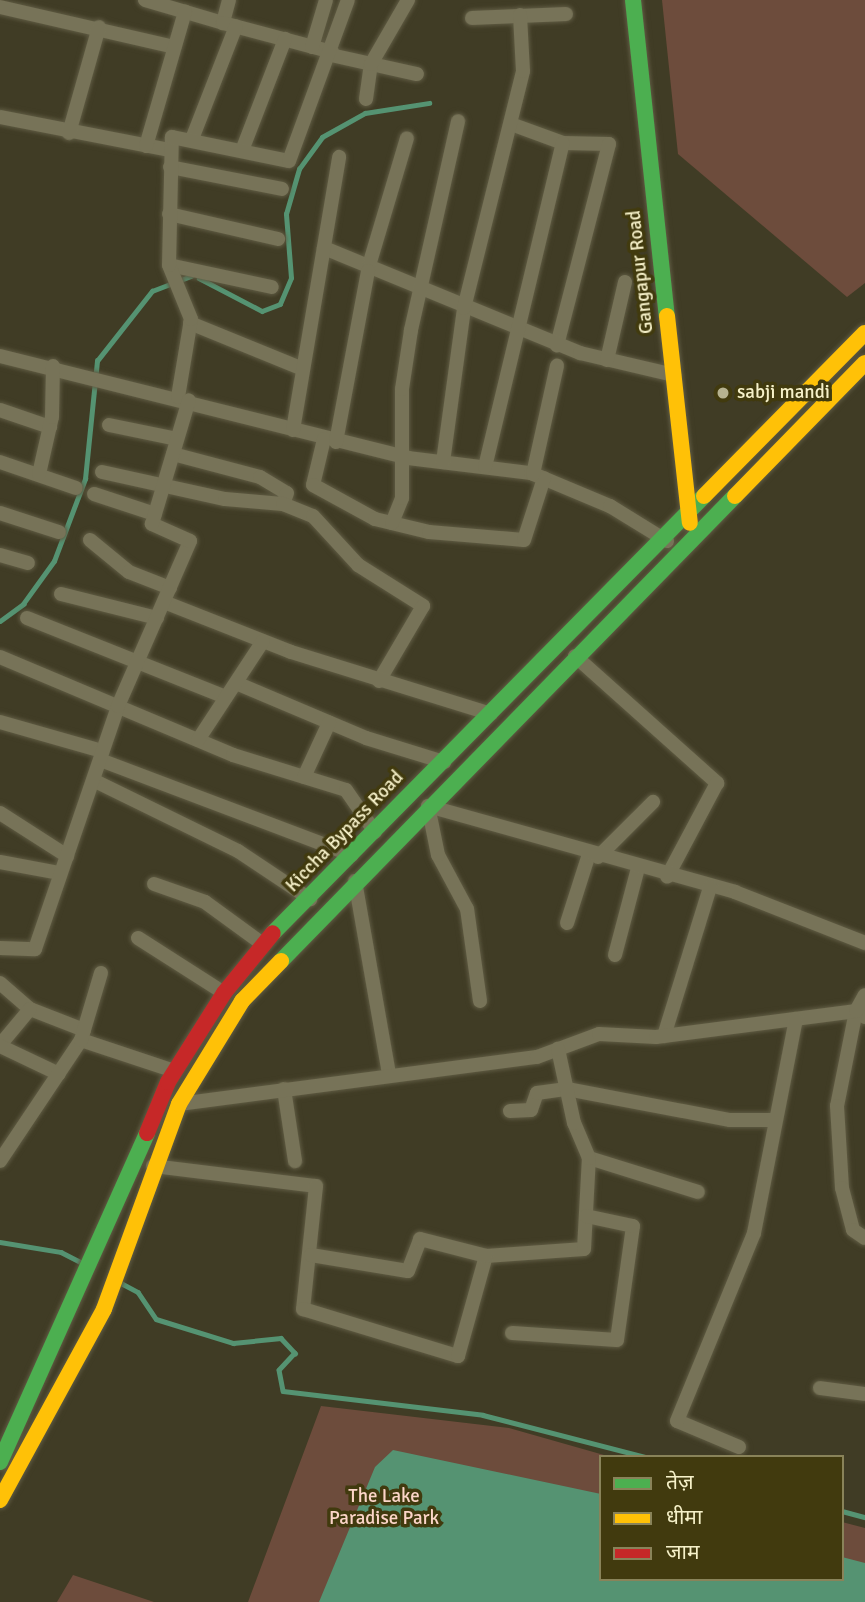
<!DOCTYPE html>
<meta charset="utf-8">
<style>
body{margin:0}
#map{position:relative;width:865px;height:1602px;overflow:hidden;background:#403c25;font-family:Signika,"Noto Sans Devanagari",sans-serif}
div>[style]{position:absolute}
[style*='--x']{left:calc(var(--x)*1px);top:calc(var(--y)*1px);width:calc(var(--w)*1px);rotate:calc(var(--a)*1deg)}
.green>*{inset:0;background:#6d4c3c}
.water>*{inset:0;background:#559372}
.stream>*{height:4.5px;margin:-2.25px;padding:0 2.25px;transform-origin:2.25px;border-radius:2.25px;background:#559372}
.roads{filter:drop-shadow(0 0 2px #5f5b43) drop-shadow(0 0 2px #5f5b43)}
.street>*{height:14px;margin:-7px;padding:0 7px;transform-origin:7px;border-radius:7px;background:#777358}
.fast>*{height:16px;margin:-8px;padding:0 8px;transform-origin:8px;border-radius:8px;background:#4caf50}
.slow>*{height:16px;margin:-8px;padding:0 8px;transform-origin:8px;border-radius:8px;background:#ffc107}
.jam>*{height:16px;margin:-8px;padding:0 8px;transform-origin:8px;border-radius:8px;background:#c62828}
.dots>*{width:19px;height:19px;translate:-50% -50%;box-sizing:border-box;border:4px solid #413a0e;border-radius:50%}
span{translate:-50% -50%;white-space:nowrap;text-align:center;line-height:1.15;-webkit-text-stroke:7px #413a0e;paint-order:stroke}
.street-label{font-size:19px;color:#f6f1c9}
.poi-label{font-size:19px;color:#f6f1c9}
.left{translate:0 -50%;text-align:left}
.park-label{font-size:19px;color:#fcd5c8}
.legend{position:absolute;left:599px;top:1455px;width:245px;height:126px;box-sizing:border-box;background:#413a0e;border:2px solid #898359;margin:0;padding:9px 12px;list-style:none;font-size:21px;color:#f6f1c9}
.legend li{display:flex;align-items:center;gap:14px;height:35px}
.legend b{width:35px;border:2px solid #898359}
</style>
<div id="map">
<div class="green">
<div style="clip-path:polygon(662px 0,865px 0,865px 283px,847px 297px,678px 154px)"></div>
<div style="clip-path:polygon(321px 1406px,509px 1428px,611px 1457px,601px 1457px,601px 1579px,842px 1579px,842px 1522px,865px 1528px,865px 1602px,248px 1602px)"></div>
<div style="clip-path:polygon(73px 1575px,154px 1602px,57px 1602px)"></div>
</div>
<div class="water">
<div style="clip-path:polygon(393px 1450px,601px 1494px,601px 1579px,842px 1579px,842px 1557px,865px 1563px,865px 1602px,319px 1602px,375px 1467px)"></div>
</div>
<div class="stream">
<div style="--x:199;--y:278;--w:71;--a:27.6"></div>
<div style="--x:262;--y:311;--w:19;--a:-21"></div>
<div style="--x:280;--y:304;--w:28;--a:-67"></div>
<div style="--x:291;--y:278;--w:64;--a:-94.5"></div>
<div style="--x:286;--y:214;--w:47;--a:-73.9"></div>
<div style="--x:299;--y:169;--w:39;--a:-54"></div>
<div style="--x:322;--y:137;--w:49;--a:-29.2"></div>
<div style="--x:365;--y:113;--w:65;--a:-8.9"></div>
<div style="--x:0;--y:621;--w:29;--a:-36"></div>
<div style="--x:23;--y:604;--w:53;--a:-54.2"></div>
<div style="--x:54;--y:561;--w:88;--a:-69.3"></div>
<div style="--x:85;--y:479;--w:119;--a:-84.2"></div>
<div style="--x:97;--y:361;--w:89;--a:-51.8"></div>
<div style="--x:152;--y:291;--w:42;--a:-21"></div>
<div style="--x:0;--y:1242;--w:62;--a:9.3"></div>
<div style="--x:61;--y:1252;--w:28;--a:27"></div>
<div style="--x:121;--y:1283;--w:19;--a:28"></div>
<div style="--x:138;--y:1292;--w:32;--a:56"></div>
<div style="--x:156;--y:1319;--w:81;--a:17.3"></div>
<div style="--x:233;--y:1343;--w:48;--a:-5.9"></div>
<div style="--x:281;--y:1338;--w:21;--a:47"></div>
<div style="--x:295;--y:1353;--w:23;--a:133"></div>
<div style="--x:279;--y:1370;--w:21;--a:79"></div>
<div style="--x:283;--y:1391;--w:201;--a:6.8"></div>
<div style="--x:483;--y:1415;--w:167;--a:14.5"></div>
<div style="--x:842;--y:1511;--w:24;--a:15"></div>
</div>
<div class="roads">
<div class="street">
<div style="--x:145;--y:0;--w:81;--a:16.4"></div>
<div style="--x:229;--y:0;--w:24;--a:105"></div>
<div style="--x:223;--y:23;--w:113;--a:14.9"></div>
<div style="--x:0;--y:7;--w:179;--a:12.9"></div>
<div style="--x:472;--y:18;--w:94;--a:-2.4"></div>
<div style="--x:312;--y:47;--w:49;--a:-73.4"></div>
<div style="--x:331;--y:55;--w:88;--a:12.5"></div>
<div style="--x:366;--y:99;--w:35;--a:-82"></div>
<div style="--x:371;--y:64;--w:74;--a:-60"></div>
<div style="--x:0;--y:117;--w:173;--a:11"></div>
<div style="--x:511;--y:124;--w:55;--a:20.1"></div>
<div style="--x:563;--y:143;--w:46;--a:1.2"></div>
<div style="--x:609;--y:144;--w:208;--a:104.5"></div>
<div style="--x:69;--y:133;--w:110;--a:-74.2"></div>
<div style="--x:192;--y:139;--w:121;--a:-68.7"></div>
<div style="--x:146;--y:146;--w:140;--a:-73.8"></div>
<div style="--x:243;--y:148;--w:117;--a:-68.9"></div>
<div style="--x:170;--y:167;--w:114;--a:11.1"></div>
<div style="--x:169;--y:214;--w:112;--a:12.9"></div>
<div style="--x:324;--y:248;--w:277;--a:22.3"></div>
<div style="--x:580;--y:353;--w:97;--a:13.2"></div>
<div style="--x:370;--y:262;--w:129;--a:-73.4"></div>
<div style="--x:169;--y:265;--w:105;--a:12.1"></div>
<div style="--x:190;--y:323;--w:122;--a:22.2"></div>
<div style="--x:0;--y:356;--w:421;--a:14"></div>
<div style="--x:408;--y:458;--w:124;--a:7"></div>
<div style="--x:531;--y:473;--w:86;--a:22.7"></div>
<div style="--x:610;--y:506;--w:67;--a:31.6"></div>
<div style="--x:607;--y:360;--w:80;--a:-77"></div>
<div style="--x:178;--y:397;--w:79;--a:-80.5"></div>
<div style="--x:191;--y:319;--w:58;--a:-112.2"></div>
<div style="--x:169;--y:265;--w:128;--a:-88.7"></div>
<div style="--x:172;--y:137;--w:119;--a:11.6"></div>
<div style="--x:289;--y:161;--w:171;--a:-69.9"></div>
<div style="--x:0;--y:410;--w:53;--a:18.8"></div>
<div style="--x:109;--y:425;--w:69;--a:11.6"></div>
<div style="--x:293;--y:430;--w:277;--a:-80.4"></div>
<div style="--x:324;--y:439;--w:47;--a:103.4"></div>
<div style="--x:313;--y:485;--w:71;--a:28.7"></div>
<div style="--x:375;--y:519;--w:56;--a:13.5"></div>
<div style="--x:429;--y:532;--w:95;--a:4.8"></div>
<div style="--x:524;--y:540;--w:65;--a:-72.1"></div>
<div style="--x:336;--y:442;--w:174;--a:-79.4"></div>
<div style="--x:173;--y:454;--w:90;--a:14.8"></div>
<div style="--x:260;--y:477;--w:31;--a:31"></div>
<div style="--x:287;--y:493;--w:12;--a:110"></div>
<div style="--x:0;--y:462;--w:80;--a:18.9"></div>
<div style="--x:443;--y:462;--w:155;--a:-82.2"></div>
<div style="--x:464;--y:308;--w:244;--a:-76"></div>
<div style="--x:523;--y:71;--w:56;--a:-93.1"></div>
<div style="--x:485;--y:467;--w:333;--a:-76.5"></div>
<div style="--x:102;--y:472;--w:126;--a:12.4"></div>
<div style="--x:225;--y:499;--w:58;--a:4.9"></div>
<div style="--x:283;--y:504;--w:32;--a:22"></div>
<div style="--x:313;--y:516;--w:67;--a:47.4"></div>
<div style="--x:358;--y:565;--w:77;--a:32.2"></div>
<div style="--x:423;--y:606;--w:87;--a:120.4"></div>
<div style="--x:39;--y:474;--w:58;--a:-77.2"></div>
<div style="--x:52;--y:417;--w:51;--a:-88.9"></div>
<div style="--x:533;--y:474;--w:111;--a:-77.5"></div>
<div style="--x:94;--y:494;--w:64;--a:18.2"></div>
<div style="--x:0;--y:513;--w:62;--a:17.9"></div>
<div style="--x:392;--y:523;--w:27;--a:-68"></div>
<div style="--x:402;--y:498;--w:109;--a:-90"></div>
<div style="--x:402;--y:389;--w:60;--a:-81.3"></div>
<div style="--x:411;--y:330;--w:214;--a:-77.3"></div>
<div style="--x:90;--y:540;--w:50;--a:39.4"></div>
<div style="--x:129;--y:572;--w:44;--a:21.3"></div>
<div style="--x:0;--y:555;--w:29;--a:16"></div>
<div style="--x:61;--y:594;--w:99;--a:14"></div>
<div style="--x:164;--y:602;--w:136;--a:21.5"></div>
<div style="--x:291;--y:652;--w:209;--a:17.2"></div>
<div style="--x:27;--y:618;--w:214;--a:21.7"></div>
<div style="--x:575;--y:656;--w:191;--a:41.8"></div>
<div style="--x:717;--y:783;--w:106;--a:118"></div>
<div style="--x:0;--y:657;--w:253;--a:22.8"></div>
<div style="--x:233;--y:755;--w:118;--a:17.2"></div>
<div style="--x:346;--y:790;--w:51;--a:55.4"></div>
<div style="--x:236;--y:683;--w:141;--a:22.9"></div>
<div style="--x:366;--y:738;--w:82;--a:17.1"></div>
<div style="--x:0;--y:722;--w:106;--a:15.9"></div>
<div style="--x:198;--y:740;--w:118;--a:-56.7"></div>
<div style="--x:103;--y:761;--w:266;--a:20.7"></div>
<div style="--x:304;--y:777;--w:60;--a:-65.2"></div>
<div style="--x:97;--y:782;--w:157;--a:26.1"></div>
<div style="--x:238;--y:851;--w:87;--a:33.7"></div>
<div style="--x:0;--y:813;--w:80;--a:32.7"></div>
<div style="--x:598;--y:857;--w:78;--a:-45"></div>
<div style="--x:0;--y:862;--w:61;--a:10.4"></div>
<div style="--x:355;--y:881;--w:195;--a:80"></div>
<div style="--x:154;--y:884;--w:54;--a:19.4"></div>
<div style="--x:205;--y:902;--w:73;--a:36.1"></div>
<div style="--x:567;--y:923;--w:72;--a:-72.3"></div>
<div style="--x:138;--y:938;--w:102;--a:32.6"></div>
<div style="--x:0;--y:948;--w:35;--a:2"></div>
<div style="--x:35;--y:949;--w:257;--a:-71.1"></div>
<div style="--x:118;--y:706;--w:180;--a:-66.4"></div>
<div style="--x:190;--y:541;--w:42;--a:-155.9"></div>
<div style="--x:152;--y:524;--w:129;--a:-73.4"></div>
<div style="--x:615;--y:955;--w:90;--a:-75.2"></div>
<div style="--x:0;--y:983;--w:40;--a:41"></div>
<div style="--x:30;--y:1009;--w:58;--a:21.3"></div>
<div style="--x:480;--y:1001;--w:93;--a:-98"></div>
<div style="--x:467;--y:909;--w:61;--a:-118.2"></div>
<div style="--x:438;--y:855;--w:50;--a:-101.5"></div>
<div style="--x:428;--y:806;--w:319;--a:15.6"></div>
<div style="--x:735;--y:892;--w:140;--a:21.4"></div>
<div style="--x:865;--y:1017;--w:11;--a:-146"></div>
<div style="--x:856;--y:1011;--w:97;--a:101.3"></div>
<div style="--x:837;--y:1106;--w:82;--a:86.5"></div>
<div style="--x:842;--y:1188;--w:43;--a:75.3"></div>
<div style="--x:853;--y:1230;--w:14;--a:34"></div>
<div style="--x:664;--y:1036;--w:156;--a:-72.8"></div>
<div style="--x:81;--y:1040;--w:98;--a:18.4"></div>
<div style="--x:0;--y:1045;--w:47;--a:-50.2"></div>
<div style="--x:0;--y:1046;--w:65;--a:25.4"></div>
<div style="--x:284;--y:1089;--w:73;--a:81.3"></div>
<div style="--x:179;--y:1104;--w:361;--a:-7.5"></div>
<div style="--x:537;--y:1057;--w:66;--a:-20.4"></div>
<div style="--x:599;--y:1034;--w:57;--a:3"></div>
<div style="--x:656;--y:1037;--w:202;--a:-7.4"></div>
<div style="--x:856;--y:1011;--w:18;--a:-61"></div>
<div style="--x:510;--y:1111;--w:21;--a:-3"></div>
<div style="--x:531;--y:1110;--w:18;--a:-71"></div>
<div style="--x:537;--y:1093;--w:30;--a:-8"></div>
<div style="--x:567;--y:1089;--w:166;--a:10.8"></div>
<div style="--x:730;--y:1120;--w:42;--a:0"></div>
<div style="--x:589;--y:1158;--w:114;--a:17.3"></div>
<div style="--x:0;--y:1161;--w:146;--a:-56.2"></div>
<div style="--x:81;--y:1040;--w:70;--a:-73.4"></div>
<div style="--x:153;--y:1166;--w:164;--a:7"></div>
<div style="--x:316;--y:1186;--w:124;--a:96"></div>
<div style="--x:303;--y:1309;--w:162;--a:16.9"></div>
<div style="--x:458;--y:1356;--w:104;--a:-74.4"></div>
<div style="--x:486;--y:1256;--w:98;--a:-4.1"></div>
<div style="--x:584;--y:1249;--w:91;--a:-86.9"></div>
<div style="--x:589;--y:1158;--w:38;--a:-113"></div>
<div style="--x:574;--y:1123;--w:76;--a:-102.2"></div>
<div style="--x:311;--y:1255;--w:98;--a:9.4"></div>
<div style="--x:408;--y:1271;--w:34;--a:-69"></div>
<div style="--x:420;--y:1239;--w:68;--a:14.4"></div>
<div style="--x:512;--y:1333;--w:105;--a:3.8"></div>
<div style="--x:617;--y:1340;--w:115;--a:-82"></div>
<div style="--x:633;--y:1226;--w:48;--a:-168"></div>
<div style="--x:820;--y:1388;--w:45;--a:7.6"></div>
<div style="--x:739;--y:1447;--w:67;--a:-157.2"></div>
<div style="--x:677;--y:1421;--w:203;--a:-67.7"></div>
<div style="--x:754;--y:1233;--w:218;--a:-78.9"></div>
</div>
<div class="fast">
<div style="--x:633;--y:0;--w:318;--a:83.9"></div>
<div style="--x:273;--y:933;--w:614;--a:-45.4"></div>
<div style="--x:281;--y:961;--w:650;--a:-45.69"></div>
<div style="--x:0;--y:1462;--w:360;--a:-65.9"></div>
</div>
<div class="slow">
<div style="--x:667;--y:316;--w:208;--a:83.7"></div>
<div style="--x:704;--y:496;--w:229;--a:-45.4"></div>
<div style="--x:735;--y:496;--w:186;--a:-45.7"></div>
<div style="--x:0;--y:1500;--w:217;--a:-61.4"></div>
<div style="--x:104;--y:1309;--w:218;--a:-69.9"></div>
<div style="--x:179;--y:1104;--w:121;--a:-58.5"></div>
<div style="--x:242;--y:1001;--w:56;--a:-45.7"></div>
</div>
<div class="jam">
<div style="--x:147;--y:1133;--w:55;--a:-67.6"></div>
<div style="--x:168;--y:1082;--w:105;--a:-57.8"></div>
<div style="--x:224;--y:993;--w:77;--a:-50.8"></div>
</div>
</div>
<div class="dots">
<div style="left:723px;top:393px;background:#b6b290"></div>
</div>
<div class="street-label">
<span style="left:641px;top:272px;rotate:-96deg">Gangapur Road</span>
<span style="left:345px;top:832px;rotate:-46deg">Kiccha Bypass Road</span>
</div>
<div class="poi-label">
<span class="left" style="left:737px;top:393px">sabji mandi</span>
</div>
<div class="park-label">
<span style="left:384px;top:1508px">The Lake<br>Paradise Park</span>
</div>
<ul class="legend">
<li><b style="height:9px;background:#4caf50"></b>तेज़</li>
<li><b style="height:9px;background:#ffc107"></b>धीमा</li>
<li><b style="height:9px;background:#c62828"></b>जाम</li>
</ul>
</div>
